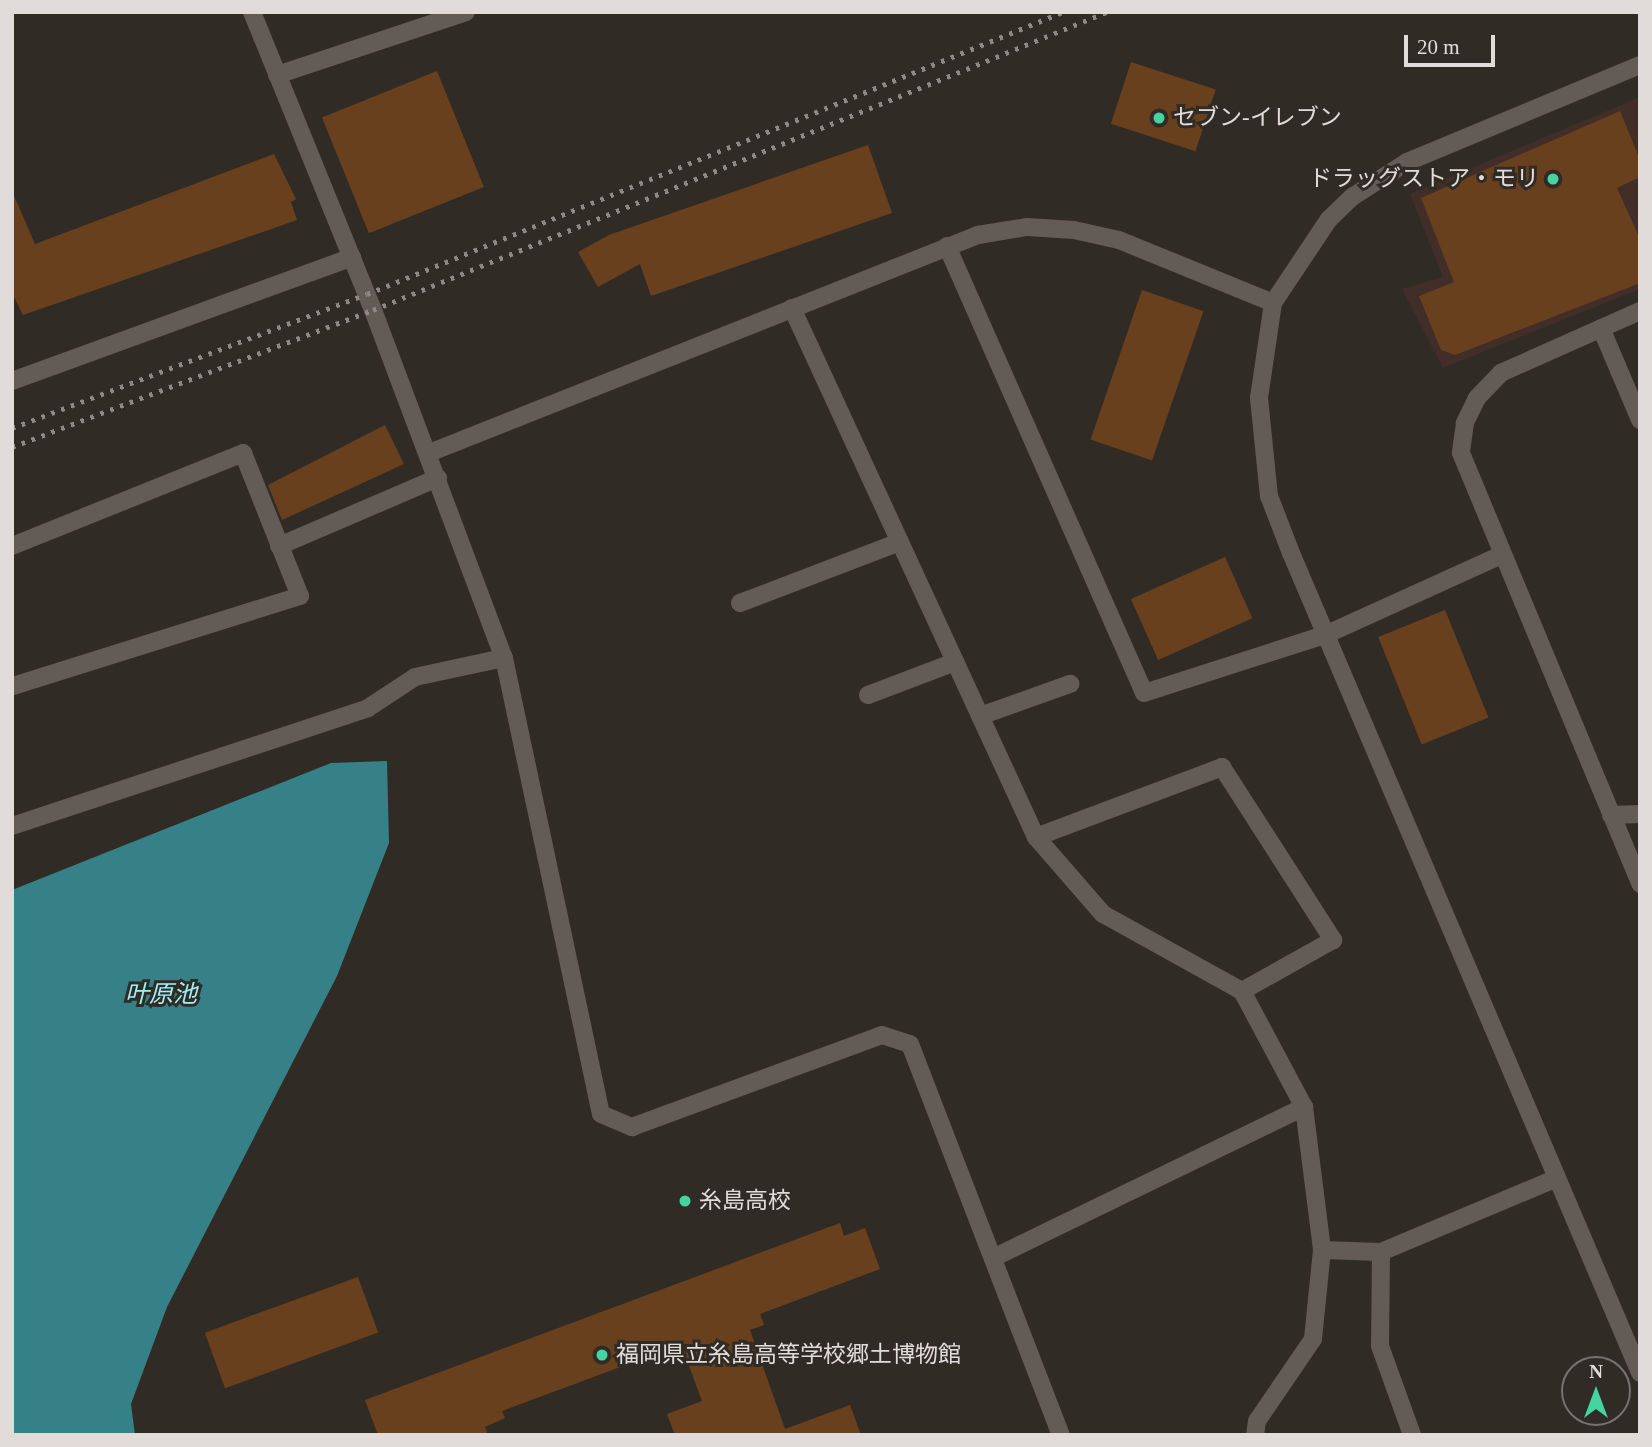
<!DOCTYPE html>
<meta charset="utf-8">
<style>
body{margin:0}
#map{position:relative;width:1652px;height:1447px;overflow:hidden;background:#312b26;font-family:"Times New Roman","Noto Sans JP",serif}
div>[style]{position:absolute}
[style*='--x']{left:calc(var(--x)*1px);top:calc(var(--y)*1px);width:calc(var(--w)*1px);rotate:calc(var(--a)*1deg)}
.commercial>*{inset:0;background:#422e29}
.water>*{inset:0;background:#368188}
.building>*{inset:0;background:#69401e;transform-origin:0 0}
.minor>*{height:18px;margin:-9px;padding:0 9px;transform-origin:9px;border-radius:9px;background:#625b56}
.tertiary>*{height:18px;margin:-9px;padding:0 9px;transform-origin:9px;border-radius:9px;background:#625b56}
.rail>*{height:5px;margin-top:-2.5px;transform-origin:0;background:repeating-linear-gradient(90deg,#8e8985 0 3.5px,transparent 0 10.5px)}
.dots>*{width:19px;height:19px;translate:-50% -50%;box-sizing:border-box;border:4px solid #312b26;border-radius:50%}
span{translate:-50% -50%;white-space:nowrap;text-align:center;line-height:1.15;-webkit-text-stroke:6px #312b26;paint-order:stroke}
.poi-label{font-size:23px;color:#e1dcd9}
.left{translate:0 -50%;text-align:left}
.right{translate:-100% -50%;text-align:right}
.water-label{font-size:24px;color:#9df2fa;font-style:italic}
.frame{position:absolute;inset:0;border:14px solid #e1dcd9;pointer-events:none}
.north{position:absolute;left:1561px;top:1356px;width:70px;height:70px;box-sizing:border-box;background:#312b26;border:2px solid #77726e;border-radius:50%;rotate:0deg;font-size:19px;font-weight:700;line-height:28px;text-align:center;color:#e1dcd9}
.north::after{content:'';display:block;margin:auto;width:24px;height:32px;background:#45d49f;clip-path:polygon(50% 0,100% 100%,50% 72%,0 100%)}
.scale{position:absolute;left:1404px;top:35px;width:91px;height:32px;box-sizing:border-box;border:4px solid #e1dcd9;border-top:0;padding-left:9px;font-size:21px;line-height:24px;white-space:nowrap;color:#e1dcd9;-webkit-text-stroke:5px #312b26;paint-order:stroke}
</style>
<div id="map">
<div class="commercial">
<div style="clip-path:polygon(1640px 97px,1640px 289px,1443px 368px,1402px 289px,1443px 277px,1410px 194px)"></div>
</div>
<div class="water">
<div style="clip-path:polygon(387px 761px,389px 843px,337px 976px,167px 1307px,131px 1404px,135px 1435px,12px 1435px,12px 890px,331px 763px)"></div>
</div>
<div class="building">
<div style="left:1131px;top:62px;width:89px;height:65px;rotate:18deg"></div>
<div style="left:437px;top:71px;width:125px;height:124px;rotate:68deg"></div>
<div style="clip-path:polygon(1620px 111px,1640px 160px,1640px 177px,1617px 188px,1640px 239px,1640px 283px,1455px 355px,1441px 350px,1419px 296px,1454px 282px,1421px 198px)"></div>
<div style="clip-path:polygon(868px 145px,892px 213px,651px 296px,640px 264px,598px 287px,578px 252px,609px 235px)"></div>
<div style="clip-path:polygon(274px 154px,296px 199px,291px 202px,297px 220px,23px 315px,12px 293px,12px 191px,35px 244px)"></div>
<div style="left:1142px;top:290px;width:65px;height:158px;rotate:19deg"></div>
<div style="clip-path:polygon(385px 425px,404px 464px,282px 520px,268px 485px)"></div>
<div style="left:1225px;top:557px;width:67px;height:103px;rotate:66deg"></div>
<div style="left:1445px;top:610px;width:116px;height:72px;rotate:68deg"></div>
<div style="clip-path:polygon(840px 1223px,844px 1236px,865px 1228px,880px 1269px,760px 1314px,764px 1325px,750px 1330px,785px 1429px,850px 1405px,861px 1435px,675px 1435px,667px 1414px,702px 1401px,685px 1355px,662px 1363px,658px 1353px,502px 1411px,505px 1418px,485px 1427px,488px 1435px,378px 1435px,365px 1400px)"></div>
<div style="left:358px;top:1277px;width:59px;height:163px;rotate:70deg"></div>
</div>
<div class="minor">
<div style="--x:252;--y:12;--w:322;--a:67.9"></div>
<div style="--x:373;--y:310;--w:372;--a:69.4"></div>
<div style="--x:504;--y:658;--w:466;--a:78"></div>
<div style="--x:601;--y:1114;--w:34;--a:23"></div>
<div style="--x:632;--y:1127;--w:266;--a:-20.2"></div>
<div style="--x:882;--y:1035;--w:29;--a:18"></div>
<div style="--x:910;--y:1044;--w:419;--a:68.9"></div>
<div style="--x:277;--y:75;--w:199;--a:-18.4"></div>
<div style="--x:947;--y:246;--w:488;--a:66.2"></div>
<div style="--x:1144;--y:693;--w:190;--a:-17.8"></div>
<div style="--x:1325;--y:635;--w:193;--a:-24.4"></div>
<div style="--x:792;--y:308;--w:583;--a:65.24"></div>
<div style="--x:1036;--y:837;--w:102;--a:49"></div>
<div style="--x:1103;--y:914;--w:159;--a:29"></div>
<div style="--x:1242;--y:991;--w:132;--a:61.9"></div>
<div style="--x:1304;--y:1107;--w:144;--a:82.8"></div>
<div style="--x:1322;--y:1250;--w:89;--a:95.8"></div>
<div style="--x:1313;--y:1339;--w:99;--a:124.3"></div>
<div style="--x:1257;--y:1421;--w:14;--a:98"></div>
<div style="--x:1640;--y:311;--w:152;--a:156"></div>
<div style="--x:1501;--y:373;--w:35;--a:134"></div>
<div style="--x:1477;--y:398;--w:28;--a:116"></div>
<div style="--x:1465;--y:423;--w:30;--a:98"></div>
<div style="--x:1461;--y:453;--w:467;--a:67.4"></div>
<div style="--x:1601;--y:328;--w:100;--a:67"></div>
<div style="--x:12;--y:381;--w:362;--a:-20"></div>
<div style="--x:429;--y:453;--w:591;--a:-21.66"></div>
<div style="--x:978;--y:235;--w:50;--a:-9.3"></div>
<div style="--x:1027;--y:227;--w:47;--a:3.7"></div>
<div style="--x:1074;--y:230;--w:46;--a:12.5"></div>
<div style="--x:1119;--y:240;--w:166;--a:22.2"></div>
<div style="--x:12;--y:546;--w:249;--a:-21.9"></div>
<div style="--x:243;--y:453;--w:154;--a:68.3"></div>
<div style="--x:300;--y:596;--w:302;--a:162.6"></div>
<div style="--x:279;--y:546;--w:173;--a:-23.2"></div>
<div style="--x:740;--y:603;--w:171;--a:-20.9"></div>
<div style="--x:868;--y:695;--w:93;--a:-20.8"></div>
<div style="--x:980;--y:716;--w:96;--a:-19.6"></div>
<div style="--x:1611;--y:815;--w:29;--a:-2"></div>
<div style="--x:12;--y:826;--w:375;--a:-18.3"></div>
<div style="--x:368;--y:708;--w:56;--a:-33.4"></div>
<div style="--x:415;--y:677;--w:91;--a:-12.1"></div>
<div style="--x:1036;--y:837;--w:199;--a:-20.6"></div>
<div style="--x:1222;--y:767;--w:206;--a:57.3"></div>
<div style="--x:1333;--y:940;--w:104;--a:150.7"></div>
<div style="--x:1322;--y:1250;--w:59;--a:1.9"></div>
<div style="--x:1381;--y:1252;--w:189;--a:-22.8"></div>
<div style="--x:1381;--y:1252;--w:94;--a:90.6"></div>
<div style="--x:1380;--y:1346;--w:95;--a:70.2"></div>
<div style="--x:993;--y:1258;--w:346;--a:-25.9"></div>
</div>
<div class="tertiary">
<div style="--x:1640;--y:65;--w:252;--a:157.4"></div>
<div style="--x:1407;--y:162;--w:65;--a:147.5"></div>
<div style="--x:1352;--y:197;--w:32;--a:136"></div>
<div style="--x:1329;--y:219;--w:101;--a:123.7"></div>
<div style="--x:1273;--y:303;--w:96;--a:98.4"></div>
<div style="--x:1259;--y:398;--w:99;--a:84.2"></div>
<div style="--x:1269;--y:496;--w:61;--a:68.9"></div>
<div style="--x:1291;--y:553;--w:891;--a:66.94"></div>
</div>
<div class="rail">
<div style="--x:12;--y:428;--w:379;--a:-20.7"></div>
<div style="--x:367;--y:294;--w:751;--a:-22.06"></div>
<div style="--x:12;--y:447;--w:386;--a:-20.8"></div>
<div style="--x:373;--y:310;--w:792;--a:-22.1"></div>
</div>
<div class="dots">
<div style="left:1159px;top:118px;background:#45d49f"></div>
<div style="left:1553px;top:179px;background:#45d49f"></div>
<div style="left:685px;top:1201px;background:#45d49f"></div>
<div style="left:602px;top:1355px;background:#45d49f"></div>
</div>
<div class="poi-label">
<span class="left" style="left:1173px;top:118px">セブン-イレブン</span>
<span class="right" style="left:1539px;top:179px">ドラッグストア・モリ</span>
<span class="left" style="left:699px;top:1201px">糸島高校</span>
<span class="left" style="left:616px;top:1355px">福岡県立糸島高等学校郷土博物館</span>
</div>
<div class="water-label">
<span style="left:161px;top:995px">叶原池</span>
</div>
<div class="frame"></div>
<div class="north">N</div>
<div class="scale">20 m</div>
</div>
